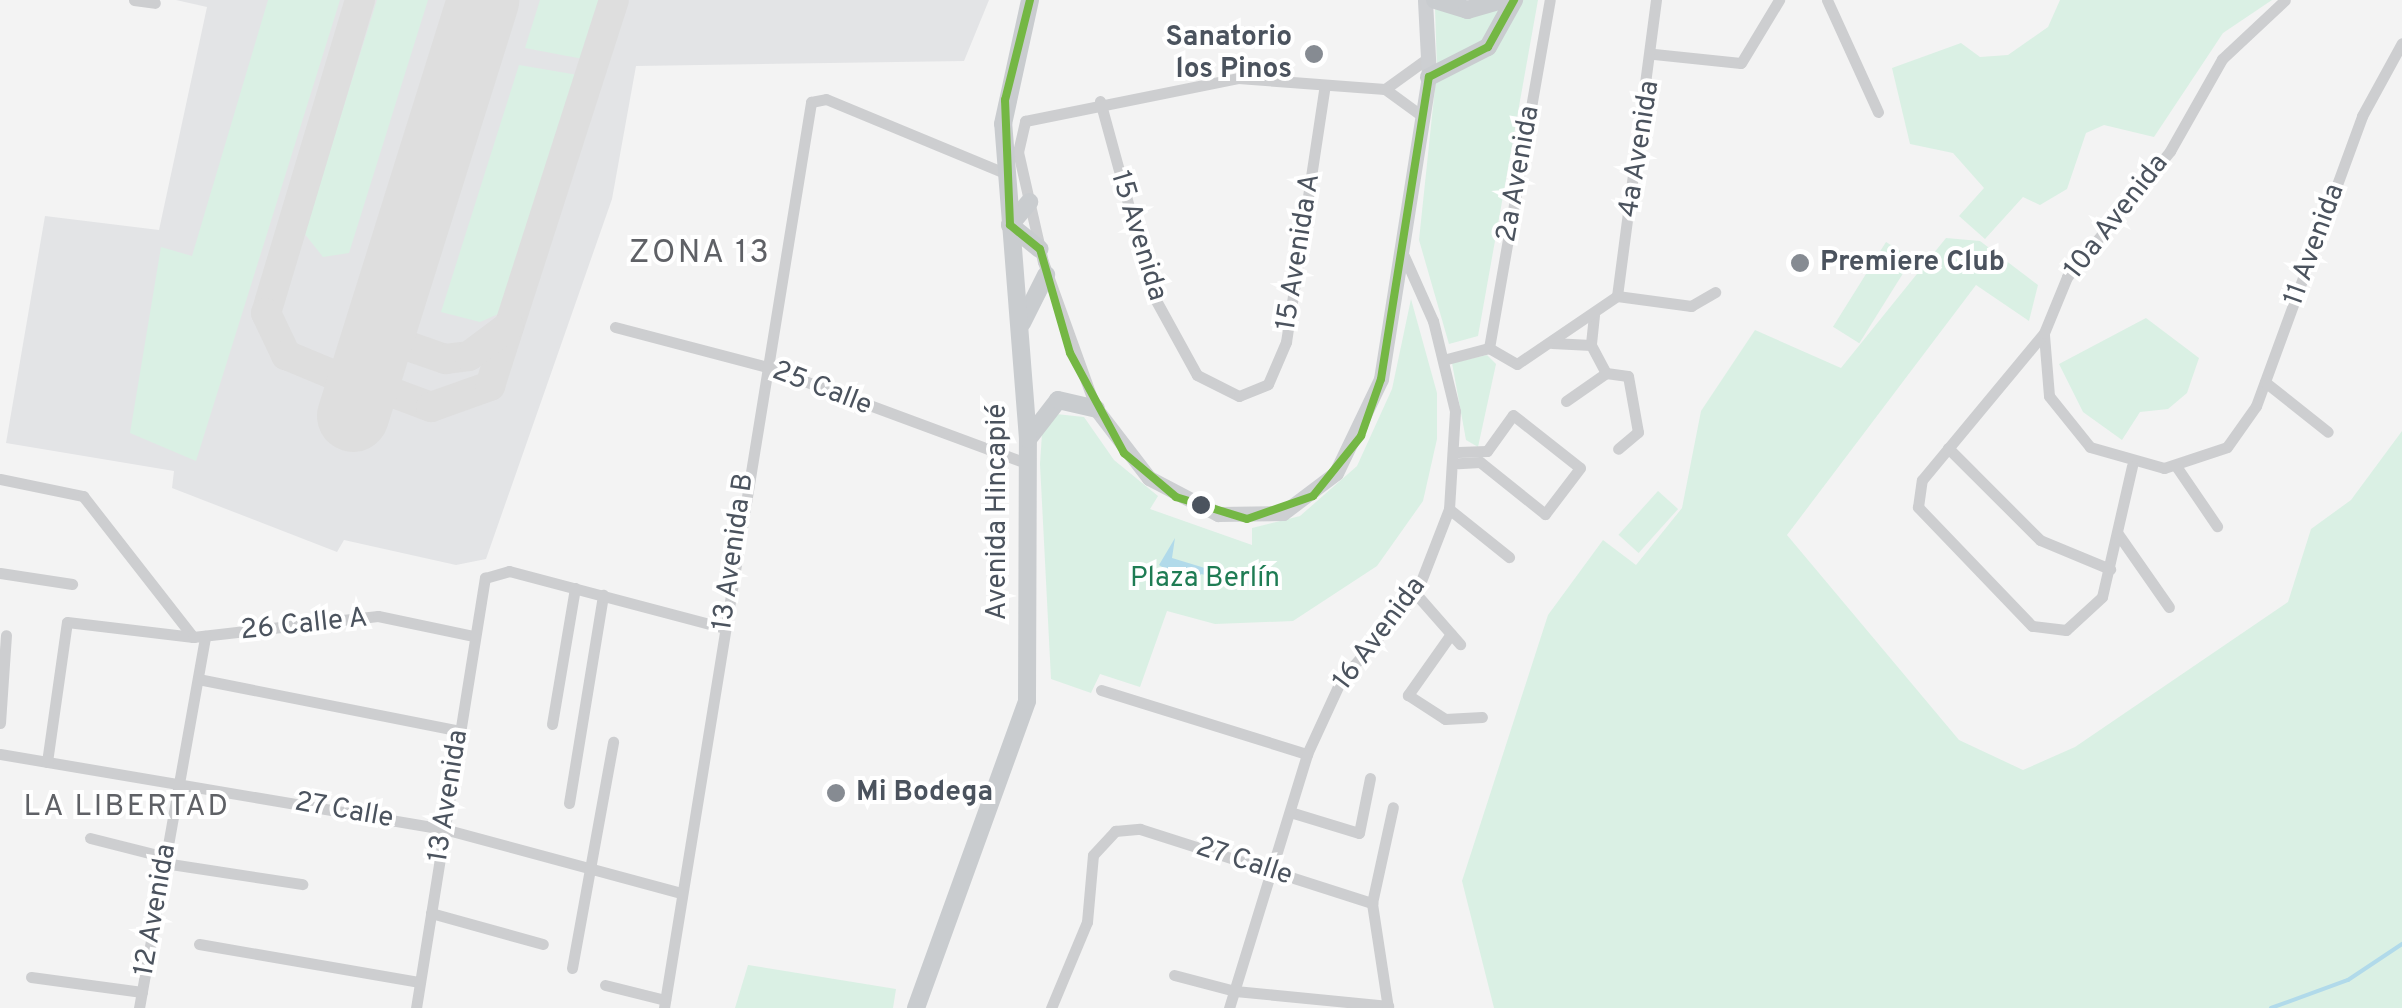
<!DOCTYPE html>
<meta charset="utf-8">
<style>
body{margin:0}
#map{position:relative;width:2402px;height:1008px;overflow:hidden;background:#f3f3f3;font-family:Overpass,sans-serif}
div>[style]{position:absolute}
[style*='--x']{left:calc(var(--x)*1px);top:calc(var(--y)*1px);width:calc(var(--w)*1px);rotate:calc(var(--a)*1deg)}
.airport>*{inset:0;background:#e3e4e6}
.green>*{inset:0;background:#daf0e4;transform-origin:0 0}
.water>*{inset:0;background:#b1daea}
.stream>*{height:4px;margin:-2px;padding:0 2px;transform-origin:2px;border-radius:2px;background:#b1daea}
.taxiway>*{height:30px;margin:-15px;padding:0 15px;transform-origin:15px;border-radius:15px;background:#dedede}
.runway>*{height:72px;margin:-36px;padding:0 36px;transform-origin:36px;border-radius:36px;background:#dedede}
.street>*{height:11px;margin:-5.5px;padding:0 5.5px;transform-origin:5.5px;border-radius:5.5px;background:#cdced0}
.secondary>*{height:15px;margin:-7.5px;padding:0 7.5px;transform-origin:7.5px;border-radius:7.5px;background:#cdcfd2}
.primary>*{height:18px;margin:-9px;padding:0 9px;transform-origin:9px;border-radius:9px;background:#c9cccf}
.bus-1>*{height:8px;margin:-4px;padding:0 4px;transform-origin:4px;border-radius:4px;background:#74b744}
.dots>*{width:28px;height:28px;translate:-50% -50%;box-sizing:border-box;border:5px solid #fff;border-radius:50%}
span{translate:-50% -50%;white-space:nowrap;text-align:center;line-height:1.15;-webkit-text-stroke:8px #fff;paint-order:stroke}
.poi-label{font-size:28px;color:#4b535e;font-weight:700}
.right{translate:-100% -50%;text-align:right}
.left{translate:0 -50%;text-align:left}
.street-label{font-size:28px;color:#4b535e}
.park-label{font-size:28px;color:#1f7c54}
.neighbourhood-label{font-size:30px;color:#5f6166;letter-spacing:2.5px}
.quarter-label{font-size:32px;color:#5f6166;letter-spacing:2.5px}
</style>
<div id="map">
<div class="airport">
<div style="clip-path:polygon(176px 0,989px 0,964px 61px,636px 66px,612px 199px,486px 559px,456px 565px,344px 540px,337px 552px,172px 488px,174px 471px,6px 443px,45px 216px,159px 230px,207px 7px)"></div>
</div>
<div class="green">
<div style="clip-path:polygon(268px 0,340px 0,196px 461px,130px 433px,161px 247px,192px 256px)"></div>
<div style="clip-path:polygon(377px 0,428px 0,349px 253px,323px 257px,304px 233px)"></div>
<div style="clip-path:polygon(540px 0,602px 0,583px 59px,525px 48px)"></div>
<div style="clip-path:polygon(1518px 0,1538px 0,1478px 336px,1449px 344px,1419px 240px,1436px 78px,1490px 50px)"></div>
<div style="clip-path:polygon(2060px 0,2272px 0,2223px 33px,2154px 137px,2104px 125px,2086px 133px,2067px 189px,2040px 205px,2023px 197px,1985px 239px,1959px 216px,1984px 188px,1953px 153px,1910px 144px,1892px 68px,1961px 43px,1980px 57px,2008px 55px,2048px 27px)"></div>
<div style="clip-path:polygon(1435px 8px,1466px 17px,1503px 9px,1493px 35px,1437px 69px)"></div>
<div style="clip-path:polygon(519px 65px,578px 75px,503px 312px,480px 322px,441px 312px)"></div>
<div style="clip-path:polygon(1946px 238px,1980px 241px,2038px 285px,2029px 321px,1976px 285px,1787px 535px,1959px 740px,2023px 770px,2075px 747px,2288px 602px,2311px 529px,2351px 500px,2402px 431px,2402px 1008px,1494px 1008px,1462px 881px,1548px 615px,1603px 540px,1636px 565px,1682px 508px,1701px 411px,1755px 330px,1841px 368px)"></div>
<div style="left:1886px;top:242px;width:31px;height:100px;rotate:32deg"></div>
<div style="clip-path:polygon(1411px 299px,1437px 393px,1437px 439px,1423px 501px,1377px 566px,1293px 621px,1215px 624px,1167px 611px,1140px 687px,1100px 674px,1091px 693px,1051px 679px,1040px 464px,1042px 433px,1056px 414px,1084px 417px,1114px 460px,1158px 496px,1150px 509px,1252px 545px,1252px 528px,1300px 516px,1357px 466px,1392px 389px)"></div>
<div style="clip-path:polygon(2146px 318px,2199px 358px,2187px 393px,2168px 409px,2140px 412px,2122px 440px,2083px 412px,2059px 364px)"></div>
<div style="clip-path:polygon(1487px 355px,1496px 364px,1478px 447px,1466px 440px,1452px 363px)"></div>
<div style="left:1658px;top:491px;width:27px;height:59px;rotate:42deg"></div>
<div style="clip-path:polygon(748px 965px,896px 989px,893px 1008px,735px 1008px)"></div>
</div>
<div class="water">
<div style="clip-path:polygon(1175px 538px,1172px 558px,1231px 576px,1254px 571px,1249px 586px,1201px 574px,1195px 584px,1167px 570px,1159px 565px)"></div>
</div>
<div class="stream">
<div style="--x:2271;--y:1008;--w:82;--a:-20"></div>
<div style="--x:2348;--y:980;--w:65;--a:-33.7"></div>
</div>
<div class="taxiway">
<div style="--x:360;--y:0;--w:327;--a:106.7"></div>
<div style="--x:266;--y:313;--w:47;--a:64.5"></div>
<div style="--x:286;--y:355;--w:52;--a:22.6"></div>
<div style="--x:334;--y:375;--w:38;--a:-20"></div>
<div style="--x:370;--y:362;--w:37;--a:55"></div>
<div style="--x:391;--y:392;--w:43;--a:20.6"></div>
<div style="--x:431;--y:407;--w:63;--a:-19.6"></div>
<div style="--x:490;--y:386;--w:405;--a:-72.2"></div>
<div style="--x:386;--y:311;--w:37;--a:64"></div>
<div style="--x:402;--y:344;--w:46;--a:19.2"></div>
<div style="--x:445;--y:359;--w:24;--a:-7"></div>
<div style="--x:469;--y:356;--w:50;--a:-36.9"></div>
</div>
<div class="runway">
<div style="--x:353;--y:416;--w:436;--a:-72.6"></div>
</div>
<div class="street">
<div style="--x:134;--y:0;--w:21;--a:8"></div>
<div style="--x:1827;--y:0;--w:123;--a:65.5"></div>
<div style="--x:1654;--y:54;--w:87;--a:5.9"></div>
<div style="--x:1741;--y:63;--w:74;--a:-58.9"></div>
<div style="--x:1385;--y:89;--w:53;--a:-35.8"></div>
<div style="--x:1100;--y:101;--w:201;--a:74.7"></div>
<div style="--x:1153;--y:295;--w:91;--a:61.2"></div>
<div style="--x:1197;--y:375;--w:47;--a:26.6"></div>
<div style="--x:1239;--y:396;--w:31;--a:-22"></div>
<div style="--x:1268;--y:384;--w:46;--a:-66.8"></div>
<div style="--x:1286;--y:342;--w:260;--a:-81.4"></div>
<div style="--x:1617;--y:296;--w:299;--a:-82.5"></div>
<div style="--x:1594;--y:315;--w:30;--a:96"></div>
<div style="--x:1591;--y:345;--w:32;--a:62"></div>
<div style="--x:1606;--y:373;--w:22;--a:8"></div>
<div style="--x:1628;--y:376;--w:57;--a:79.9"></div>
<div style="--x:1638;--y:432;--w:26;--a:140"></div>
<div style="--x:615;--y:327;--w:154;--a:14.7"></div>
<div style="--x:764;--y:366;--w:279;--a:20.3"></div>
<div style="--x:2044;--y:335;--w:61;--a:85.3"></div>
<div style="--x:2049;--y:396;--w:65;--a:51.2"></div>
<div style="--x:2090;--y:447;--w:77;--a:15.8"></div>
<div style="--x:2164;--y:468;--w:66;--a:-18.4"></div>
<div style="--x:2227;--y:447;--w:50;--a:-54.7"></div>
<div style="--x:2256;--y:406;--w:309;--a:-69.9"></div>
<div style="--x:2362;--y:116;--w:83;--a:-61.3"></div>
<div style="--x:1552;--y:343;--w:39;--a:3"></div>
<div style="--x:1489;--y:348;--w:353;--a:-80.1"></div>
<div style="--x:1489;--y:348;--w:32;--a:30"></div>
<div style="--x:1517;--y:364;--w:121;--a:-34.2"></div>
<div style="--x:1617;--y:296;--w:75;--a:7.7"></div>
<div style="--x:1691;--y:306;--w:28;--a:-30"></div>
<div style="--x:1443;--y:360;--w:48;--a:-14.6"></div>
<div style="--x:2265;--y:382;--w:80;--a:38.4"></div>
<div style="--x:1566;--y:401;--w:49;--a:-35"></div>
<div style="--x:1096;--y:409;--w:156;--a:-109.8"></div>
<div style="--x:1043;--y:262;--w:113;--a:-102.8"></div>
<div style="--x:1018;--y:152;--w:32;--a:-77"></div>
<div style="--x:1025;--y:121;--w:217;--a:-11.4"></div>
<div style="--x:1238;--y:78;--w:147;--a:4.3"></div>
<div style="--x:1385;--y:89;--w:46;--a:36.1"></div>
<div style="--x:1948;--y:448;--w:130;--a:45"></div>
<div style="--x:2040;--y:540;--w:76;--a:22.5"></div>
<div style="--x:1458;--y:452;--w:29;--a:-2"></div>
<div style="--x:1487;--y:451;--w:44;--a:-54.2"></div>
<div style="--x:1513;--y:415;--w:85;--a:38.3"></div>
<div style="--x:1580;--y:468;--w:58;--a:127.3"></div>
<div style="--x:1545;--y:514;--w:83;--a:-141.3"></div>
<div style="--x:1480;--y:462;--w:22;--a:177"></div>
<div style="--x:2132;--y:466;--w:134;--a:102.9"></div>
<div style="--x:2102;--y:597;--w:49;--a:137.5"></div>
<div style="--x:2066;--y:630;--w:34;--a:-173"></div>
<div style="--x:2032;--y:626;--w:165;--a:-133.8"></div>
<div style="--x:1918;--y:507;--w:27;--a:-82"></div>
<div style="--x:1922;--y:480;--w:191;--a:-50.3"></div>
<div style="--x:2044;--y:333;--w:61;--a:-67.7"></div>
<div style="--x:2067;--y:277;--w:163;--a:-50.7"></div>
<div style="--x:2170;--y:151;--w:106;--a:-60.5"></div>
<div style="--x:2222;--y:59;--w:86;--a:-43.1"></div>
<div style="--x:2176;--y:466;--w:73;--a:55.7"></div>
<div style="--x:0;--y:479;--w:85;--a:11.6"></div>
<div style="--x:83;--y:496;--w:179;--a:52"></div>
<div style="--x:1449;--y:509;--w:77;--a:38.7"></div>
<div style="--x:2118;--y:534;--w:89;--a:55.1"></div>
<div style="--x:0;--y:573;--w:73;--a:8.7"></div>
<div style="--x:1416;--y:594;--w:67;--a:48.7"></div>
<div style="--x:1451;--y:634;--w:75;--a:125.2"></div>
<div style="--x:1408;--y:695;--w:44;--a:33"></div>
<div style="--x:1445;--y:719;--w:37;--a:-3"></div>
<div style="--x:198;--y:679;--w:267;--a:11.2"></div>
<div style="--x:1101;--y:690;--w:216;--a:17.3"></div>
<div style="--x:0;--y:723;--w:88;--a:-86.1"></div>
<div style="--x:552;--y:724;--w:138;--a:-80.4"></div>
<div style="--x:0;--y:754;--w:450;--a:9.6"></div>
<div style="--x:444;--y:829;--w:246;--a:15.1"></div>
<div style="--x:47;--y:762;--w:141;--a:-81.9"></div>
<div style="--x:67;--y:622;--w:127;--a:6.8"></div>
<div style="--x:193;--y:637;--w:186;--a:-6.5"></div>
<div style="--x:378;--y:616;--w:98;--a:11.8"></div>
<div style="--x:569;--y:803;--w:211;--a:-80.7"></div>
<div style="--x:1290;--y:812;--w:72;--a:16.9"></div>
<div style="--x:1359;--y:833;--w:56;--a:-78.7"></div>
<div style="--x:90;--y:838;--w:77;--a:14.2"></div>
<div style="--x:164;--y:863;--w:140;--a:8.7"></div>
<div style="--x:431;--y:913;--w:116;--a:15.5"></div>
<div style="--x:199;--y:944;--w:224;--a:9.8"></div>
<div style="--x:572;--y:968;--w:230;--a:-79.7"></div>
<div style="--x:1174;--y:975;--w:63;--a:14.7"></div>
<div style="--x:1235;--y:991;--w:154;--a:5.6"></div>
<div style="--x:31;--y:977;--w:112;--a:7.7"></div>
<div style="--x:605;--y:985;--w:62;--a:14"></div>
<div style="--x:139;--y:1008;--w:378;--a:-79.9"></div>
<div style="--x:416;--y:1008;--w:436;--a:-80.9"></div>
<div style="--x:485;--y:578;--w:25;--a:-16"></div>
<div style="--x:509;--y:571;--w:222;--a:14.8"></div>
<div style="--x:664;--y:1008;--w:918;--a:-80.78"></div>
<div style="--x:811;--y:102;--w:15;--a:-11"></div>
<div style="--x:826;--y:99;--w:194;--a:22.5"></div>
<div style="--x:1051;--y:1008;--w:93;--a:-67.3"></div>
<div style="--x:1087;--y:922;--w:67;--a:-84.9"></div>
<div style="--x:1093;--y:855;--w:33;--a:-47"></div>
<div style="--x:1115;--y:831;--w:25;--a:-5"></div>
<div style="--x:1140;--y:829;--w:244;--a:17.7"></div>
<div style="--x:1229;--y:1008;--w:266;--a:-72.9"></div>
<div style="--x:1307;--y:754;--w:81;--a:-65.3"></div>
<div style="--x:1341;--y:680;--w:114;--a:-48.9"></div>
<div style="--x:1416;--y:594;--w:91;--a:-68.8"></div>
<div style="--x:1449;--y:509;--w:98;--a:-86.5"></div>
<div style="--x:1455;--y:411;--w:93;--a:-103.7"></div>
<div style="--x:1433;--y:321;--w:71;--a:-114"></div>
<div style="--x:1388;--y:1008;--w:106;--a:-98.7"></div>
<div style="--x:1372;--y:903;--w:98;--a:-77.7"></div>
</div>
<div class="secondary">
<div style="--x:1096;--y:409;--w:87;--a:52.5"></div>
<div style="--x:1149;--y:478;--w:78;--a:27.6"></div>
<div style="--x:1218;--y:514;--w:65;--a:-0.9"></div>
<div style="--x:1283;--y:513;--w:66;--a:-37"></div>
<div style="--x:1336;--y:473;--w:104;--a:-64.4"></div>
<div style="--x:1381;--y:379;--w:306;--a:-81"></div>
<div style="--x:1429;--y:77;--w:77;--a:-93"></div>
</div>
<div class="primary">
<div style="--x:1435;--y:0;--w:34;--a:17"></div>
<div style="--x:1467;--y:10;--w:37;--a:-16"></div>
<div style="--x:1429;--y:77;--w:66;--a:-27"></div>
<div style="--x:1488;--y:47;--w:54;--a:-61"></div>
<div style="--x:1010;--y:225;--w:38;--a:39"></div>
<div style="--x:1010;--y:225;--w:30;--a:-50"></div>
<div style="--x:1022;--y:323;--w:54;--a:-63.4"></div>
<div style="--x:1028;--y:439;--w:49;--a:-52.4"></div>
<div style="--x:1058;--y:400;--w:39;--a:13"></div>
<div style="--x:916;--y:1008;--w:326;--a:-70.1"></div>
<div style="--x:1027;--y:701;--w:262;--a:-89.8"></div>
<div style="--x:1028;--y:439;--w:316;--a:-94.5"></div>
<div style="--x:1003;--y:124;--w:127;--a:-77.7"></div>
</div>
<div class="bus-1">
<div style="--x:1030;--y:0;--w:103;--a:104"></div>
<div style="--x:1005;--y:100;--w:125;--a:87.7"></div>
<div style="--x:1010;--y:225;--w:38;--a:39"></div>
<div style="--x:1040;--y:249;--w:108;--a:73.9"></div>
<div style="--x:1070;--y:353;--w:114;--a:61.6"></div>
<div style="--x:1124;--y:453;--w:68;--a:40.2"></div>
<div style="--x:1176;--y:497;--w:74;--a:17.2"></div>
<div style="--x:1247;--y:519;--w:70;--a:-19.2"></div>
<div style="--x:1313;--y:496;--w:77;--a:-51.3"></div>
<div style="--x:1361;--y:436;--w:60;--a:-70.7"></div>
<div style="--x:1381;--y:379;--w:306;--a:-81"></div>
<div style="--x:1429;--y:77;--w:66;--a:-27"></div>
<div style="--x:1488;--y:47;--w:54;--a:-61"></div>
</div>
<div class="dots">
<div style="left:1314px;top:54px;background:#868b92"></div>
<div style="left:1800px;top:263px;background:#868b92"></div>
<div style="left:1201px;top:505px;background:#4b535e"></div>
<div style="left:836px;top:793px;background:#868b92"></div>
</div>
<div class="poi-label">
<span class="right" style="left:1292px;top:54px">Sanatorio<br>los Pinos</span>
<span class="left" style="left:1820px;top:263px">Premiere Club</span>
<span class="left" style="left:856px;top:793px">Mi Bodega</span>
</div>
<div class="street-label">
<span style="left:1640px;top:149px;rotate:-81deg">4a Avenida</span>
<span style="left:1519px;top:174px;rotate:-80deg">2a Avenida</span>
<span style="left:2117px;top:217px;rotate:-52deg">10a Avenida</span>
<span style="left:1138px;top:236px;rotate:73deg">15 Avenida</span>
<span style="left:2315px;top:245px;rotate:-70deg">11 Avenida</span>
<span style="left:1299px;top:252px;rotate:-81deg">15 Avenida A</span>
<span style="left:822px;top:389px;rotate:21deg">25 Calle</span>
<span style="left:998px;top:512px;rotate:-90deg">Avenida Hincapié</span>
<span style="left:734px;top:552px;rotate:-82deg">13 Avenida B</span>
<span style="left:304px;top:625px;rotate:-6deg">26 Calle A</span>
<span style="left:1380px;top:634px;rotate:-53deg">16 Avenida</span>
<span style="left:449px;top:796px;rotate:-81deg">13 Avenida</span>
<span style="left:344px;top:811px;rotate:10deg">27 Calle</span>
<span style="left:1244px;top:862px;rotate:18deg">27 Calle</span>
<span style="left:156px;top:910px;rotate:-80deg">12 Avenida</span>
</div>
<div class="park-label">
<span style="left:1205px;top:579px">Plaza Berlín</span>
</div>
<div class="neighbourhood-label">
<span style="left:127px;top:808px">LA LIBERTAD</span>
</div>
<div class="quarter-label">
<span style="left:700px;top:254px">ZONA 13</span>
</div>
</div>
